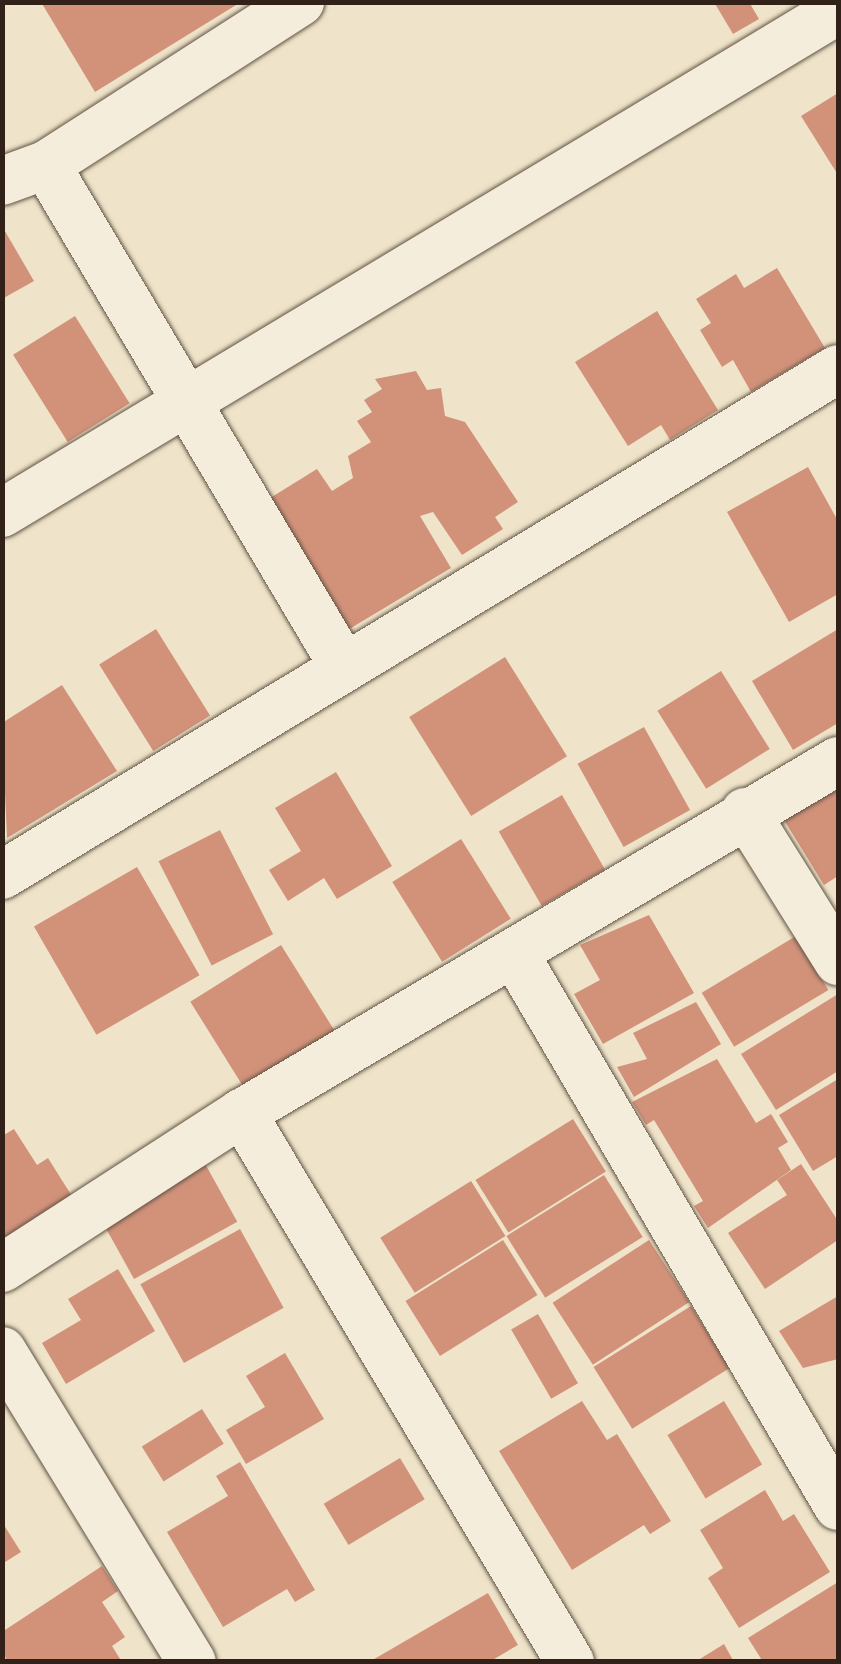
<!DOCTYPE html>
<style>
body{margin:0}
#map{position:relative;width:841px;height:1664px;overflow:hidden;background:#efe4c9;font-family:"IM FELL DW Pica",serif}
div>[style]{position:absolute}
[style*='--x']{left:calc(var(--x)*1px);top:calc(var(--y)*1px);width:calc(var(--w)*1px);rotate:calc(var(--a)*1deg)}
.building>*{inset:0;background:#d2927a;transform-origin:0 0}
.roads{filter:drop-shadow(0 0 2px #615244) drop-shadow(0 0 2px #615244)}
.minor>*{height:48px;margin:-24px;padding:0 24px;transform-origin:24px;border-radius:24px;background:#f5eddc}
span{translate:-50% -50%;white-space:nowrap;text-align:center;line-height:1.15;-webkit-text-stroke:10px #f5eddc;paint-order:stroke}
.frame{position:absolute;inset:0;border:5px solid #322118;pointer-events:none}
</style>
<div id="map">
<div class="building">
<div style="clip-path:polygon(41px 2px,241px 2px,95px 92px)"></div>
<div style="clip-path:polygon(714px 2px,749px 2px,759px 19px,733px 34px)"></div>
<div style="clip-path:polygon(838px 93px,838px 175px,801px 116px)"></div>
<div style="clip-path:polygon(2px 226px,34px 281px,2px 299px)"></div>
<div style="clip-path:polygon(777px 268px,825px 348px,751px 392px,733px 360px,722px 367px,700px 330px,711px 323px,696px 299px,736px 274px,744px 288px)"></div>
<div style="clip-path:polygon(657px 311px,718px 410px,670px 440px,661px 425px,628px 446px,575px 362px)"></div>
<div style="left:75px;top:316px;width:103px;height:73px;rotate:58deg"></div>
<div style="clip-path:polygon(416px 371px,427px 390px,441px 388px,445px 416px,465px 422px,518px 502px,495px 517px,503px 529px,462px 555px,433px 512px,420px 516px,451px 568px,341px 634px,262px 503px,317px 469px,332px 491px,353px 478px,348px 456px,371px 442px,357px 421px,372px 412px,364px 400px,382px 389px,375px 379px)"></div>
<div style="clip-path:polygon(808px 467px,838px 521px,838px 594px,789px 622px,727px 512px)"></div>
<div style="left:156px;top:629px;width:102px;height:67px;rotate:58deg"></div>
<div style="clip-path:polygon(838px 629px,838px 723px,793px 750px,752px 681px)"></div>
<div style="left:505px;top:657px;width:117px;height:113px;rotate:58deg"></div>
<div style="left:721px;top:671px;width:92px;height:75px;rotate:58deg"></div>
<div style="clip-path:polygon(62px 685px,117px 771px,7px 838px,2px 723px)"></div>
<div style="left:644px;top:727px;width:95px;height:76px;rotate:61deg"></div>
<div style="clip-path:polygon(336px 772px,392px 866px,337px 899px,324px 878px,288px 901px,269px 870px,301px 851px,275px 808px)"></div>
<div style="clip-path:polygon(838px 787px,838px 876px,824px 885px,784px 820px)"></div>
<div style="left:562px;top:795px;width:86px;height:73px;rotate:60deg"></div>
<div style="left:220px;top:830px;width:117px;height:69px;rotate:63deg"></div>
<div style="left:461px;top:839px;width:94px;height:81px;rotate:58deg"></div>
<div style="left:137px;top:867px;width:125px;height:119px;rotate:60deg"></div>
<div style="clip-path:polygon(649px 915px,694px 993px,603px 1044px,574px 994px,600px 980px,580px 945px)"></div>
<div style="left:796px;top:936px;width:63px;height:110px;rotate:59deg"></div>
<div style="left:281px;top:945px;width:112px;height:107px;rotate:58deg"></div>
<div style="clip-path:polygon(838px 994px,838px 1071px,776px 1110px,741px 1054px)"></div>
<div style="clip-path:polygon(696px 1002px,721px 1044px,634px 1097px,617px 1067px,647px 1059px,633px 1033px)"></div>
<div style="clip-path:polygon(717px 1059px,756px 1123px,771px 1114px,788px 1142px,778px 1148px,791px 1170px,708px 1228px,694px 1206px,703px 1201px,654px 1120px,646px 1125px,632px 1102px)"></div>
<div style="clip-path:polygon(838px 1079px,838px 1156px,813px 1171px,779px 1115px)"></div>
<div style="left:573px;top:1119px;width:62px;height:115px;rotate:58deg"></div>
<div style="clip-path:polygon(14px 1129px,37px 1165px,48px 1158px,80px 1209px,2px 1257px,2px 1136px)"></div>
<div style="left:198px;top:1151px;width:81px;height:118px;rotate:61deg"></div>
<div style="clip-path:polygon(801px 1164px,838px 1221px,838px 1240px,765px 1289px,728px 1233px,787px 1195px,777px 1180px)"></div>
<div style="left:604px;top:1175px;width:73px;height:115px;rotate:58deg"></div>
<div style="left:471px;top:1181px;width:65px;height:107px;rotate:58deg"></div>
<div style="left:240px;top:1229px;width:90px;height:114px;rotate:61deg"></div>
<div style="left:503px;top:1240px;width:65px;height:115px;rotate:58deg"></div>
<div style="left:649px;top:1240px;width:74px;height:115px;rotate:57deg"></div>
<div style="clip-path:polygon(118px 1269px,155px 1331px,66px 1384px,42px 1343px,81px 1320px,68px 1299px)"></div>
<div style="clip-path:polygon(838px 1296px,838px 1359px,803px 1368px,779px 1331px)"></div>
<div style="left:691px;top:1306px;width:73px;height:115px;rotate:58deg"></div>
<div style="left:538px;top:1314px;width:80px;height:31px;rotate:60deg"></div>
<div style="clip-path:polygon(285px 1353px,324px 1419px,246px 1464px,226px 1430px,265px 1407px,246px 1376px)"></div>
<div style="clip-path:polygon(582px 1401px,607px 1440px,617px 1434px,671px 1521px,650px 1534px,644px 1525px,572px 1570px,499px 1451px)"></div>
<div style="left:724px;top:1401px;width:74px;height:66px;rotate:59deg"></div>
<div style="left:202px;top:1409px;width:41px;height:71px;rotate:58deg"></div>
<div style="left:400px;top:1458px;width:48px;height:89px;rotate:59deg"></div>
<div style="clip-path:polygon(240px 1462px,315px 1590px,295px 1602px,287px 1589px,223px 1627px,167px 1532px,228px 1496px,216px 1476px)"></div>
<div style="clip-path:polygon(765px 1490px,783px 1521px,794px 1514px,830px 1572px,739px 1628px,708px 1578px,723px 1568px,700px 1530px)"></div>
<div style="clip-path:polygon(2px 1522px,21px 1552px,2px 1564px)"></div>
<div style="clip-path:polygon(102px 1566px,118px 1591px,102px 1602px,125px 1637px,112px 1646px,122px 1662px,6px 1662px,2px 1632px)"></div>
<div style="clip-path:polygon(838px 1582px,838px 1662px,763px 1662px,748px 1638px)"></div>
<div style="clip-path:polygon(488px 1593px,518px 1645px,489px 1662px,369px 1662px)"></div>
<div style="clip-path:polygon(724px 1644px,734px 1662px,695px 1662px)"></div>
</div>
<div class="roads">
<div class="minor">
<div style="--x:46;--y:165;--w:584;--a:59.31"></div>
<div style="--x:2;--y:181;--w:47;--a:-20"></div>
<div style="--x:46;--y:165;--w:302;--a:-32.7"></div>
<div style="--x:2;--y:513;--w:976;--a:-31.03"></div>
<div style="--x:745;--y:812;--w:176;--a:58"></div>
<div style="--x:2;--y:875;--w:977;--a:-31.18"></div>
<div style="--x:514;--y:953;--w:641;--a:59.63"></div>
<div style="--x:2;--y:1268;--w:286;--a:-32.9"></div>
<div style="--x:2;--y:1351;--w:364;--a:58.6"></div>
<div style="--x:570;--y:1662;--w:640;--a:-120.86"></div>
<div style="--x:242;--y:1113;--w:692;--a:-30.57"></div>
</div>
</div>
<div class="frame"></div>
</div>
